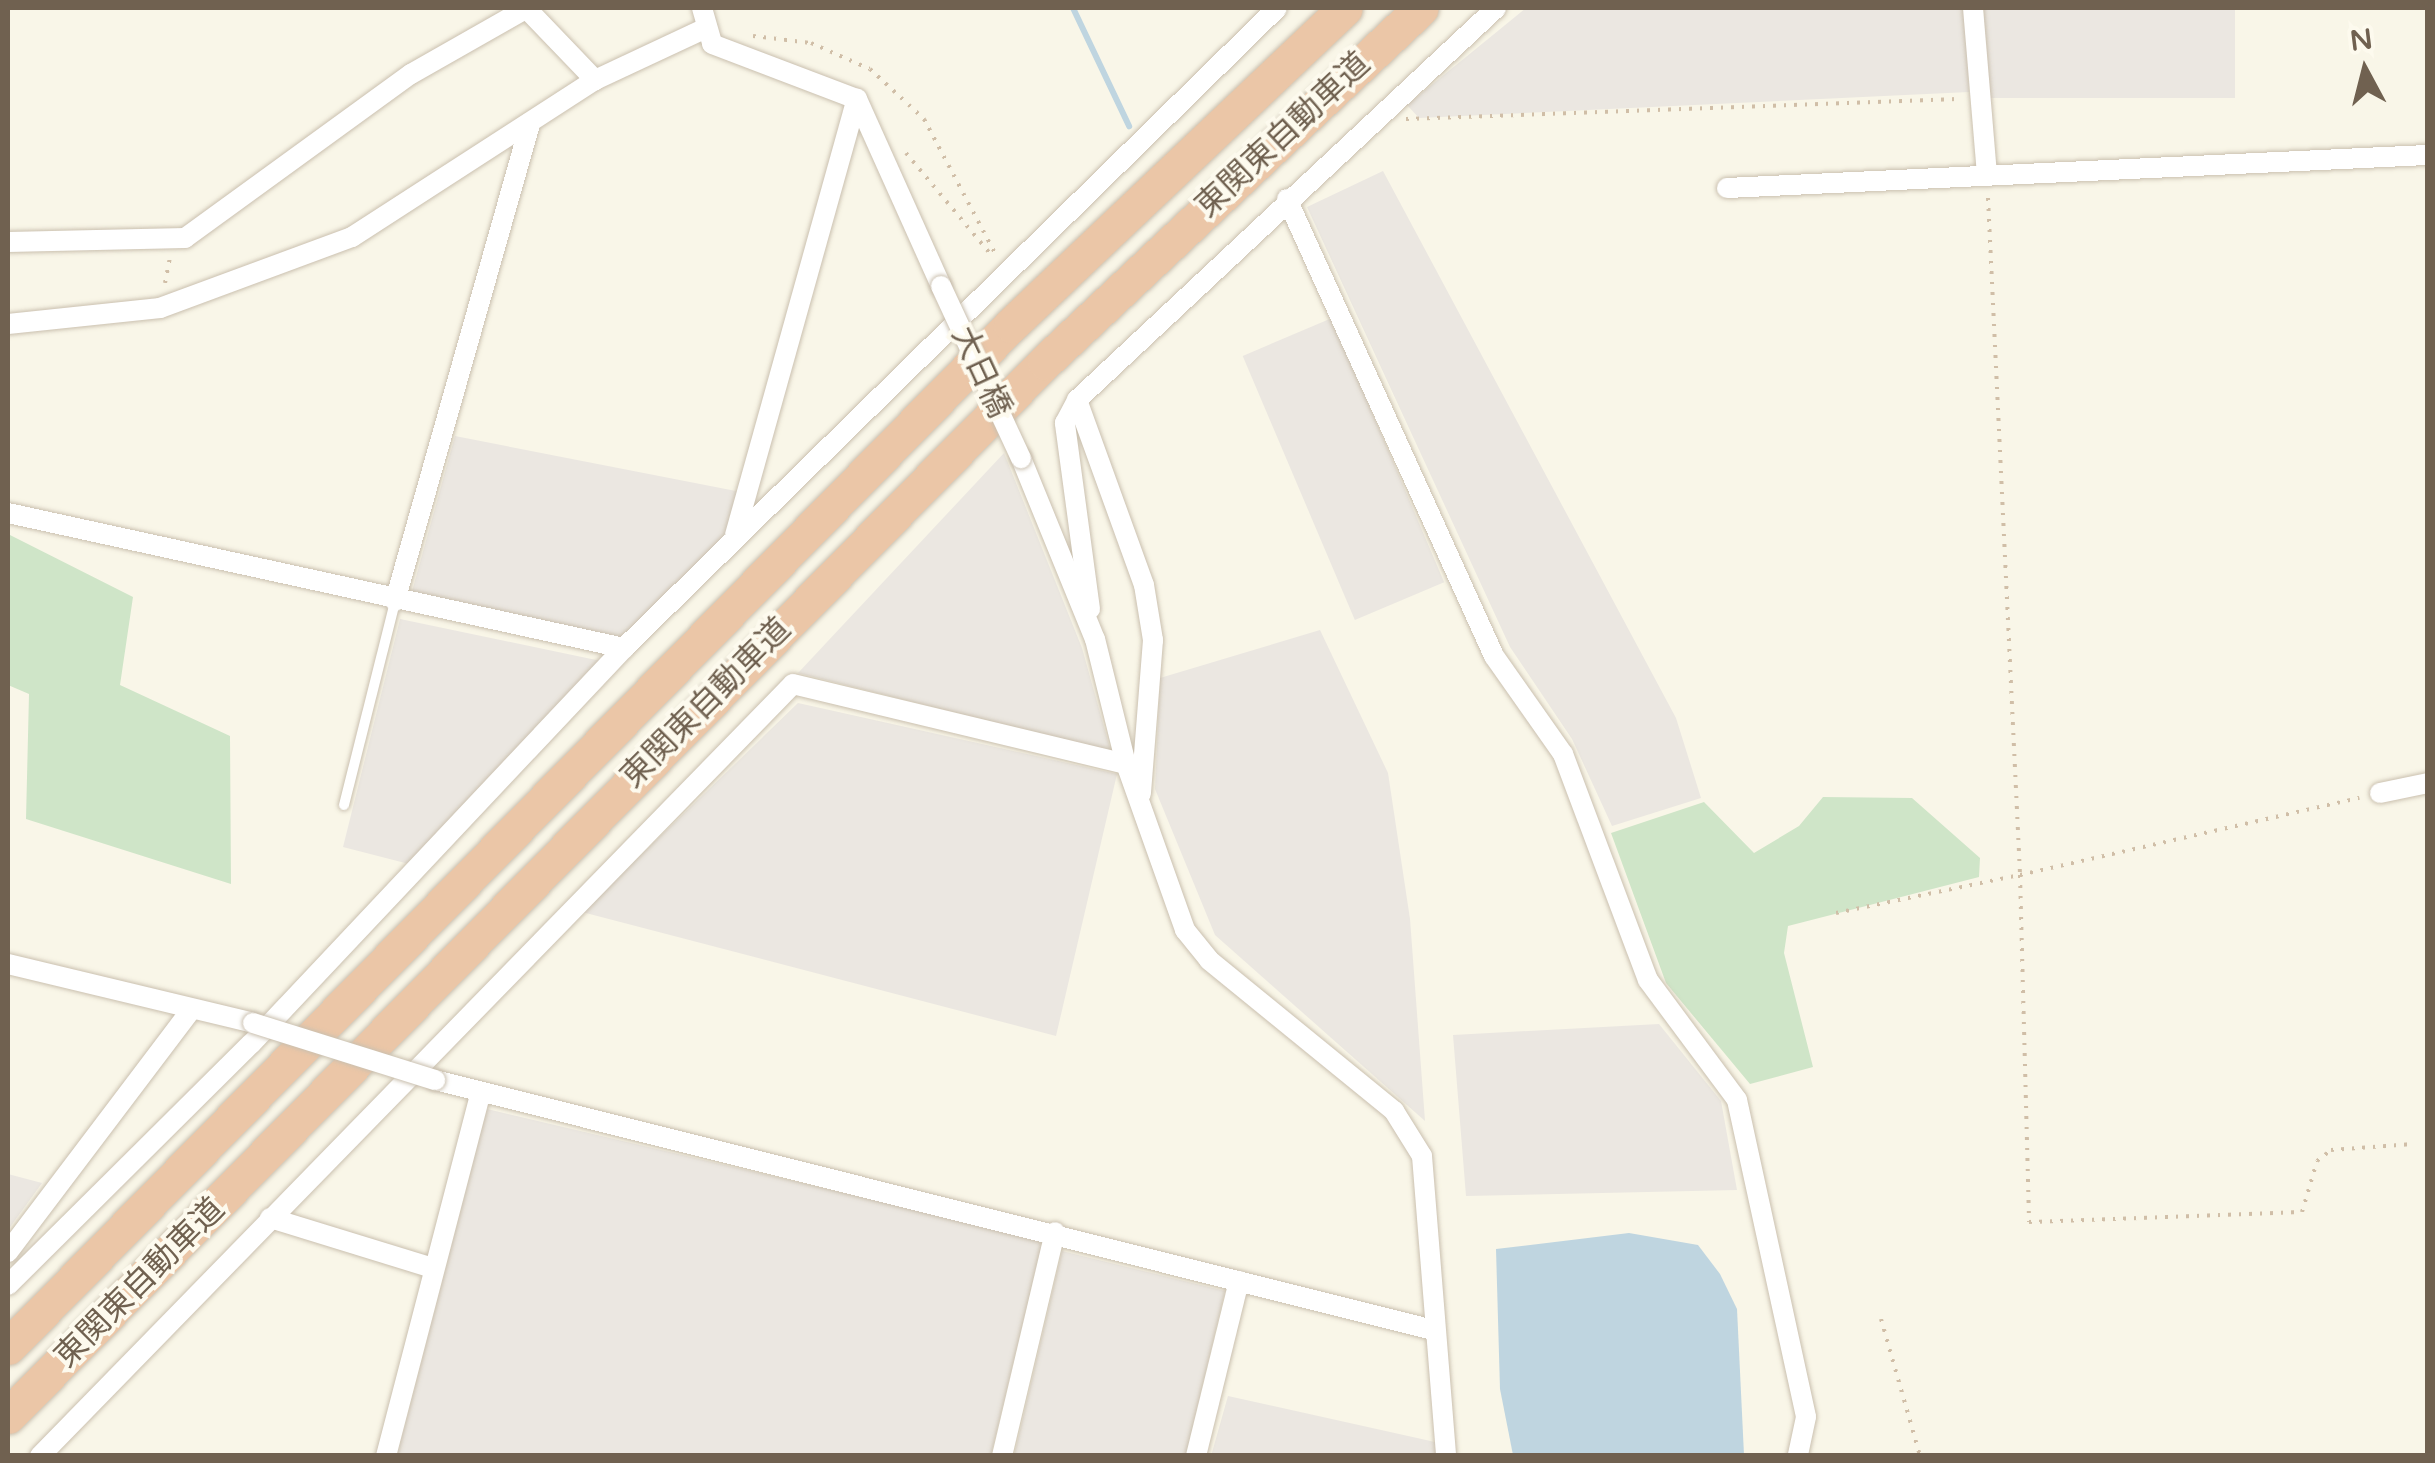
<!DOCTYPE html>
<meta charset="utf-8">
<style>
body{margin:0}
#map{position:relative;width:2435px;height:1463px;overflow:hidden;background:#f9f6e8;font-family:"Varela Round","Noto Sans JP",sans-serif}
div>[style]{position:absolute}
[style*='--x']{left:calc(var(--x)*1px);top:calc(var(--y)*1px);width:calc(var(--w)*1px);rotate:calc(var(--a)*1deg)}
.industrial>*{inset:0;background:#ebe7e1;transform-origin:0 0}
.green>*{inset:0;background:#cfe5c8}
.water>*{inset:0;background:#bfd5e0}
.stream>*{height:6px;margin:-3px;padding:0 3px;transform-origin:3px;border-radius:3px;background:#bfd5e0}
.path>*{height:4px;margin-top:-2px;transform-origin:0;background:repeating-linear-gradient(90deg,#d0bea7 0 2.5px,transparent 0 10.5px)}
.roads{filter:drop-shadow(0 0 2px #cac0af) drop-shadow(0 0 2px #cac0af)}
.lane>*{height:10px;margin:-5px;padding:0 5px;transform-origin:5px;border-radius:5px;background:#fff}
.street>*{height:20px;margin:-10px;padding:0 10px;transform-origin:10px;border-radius:10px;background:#fff}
.highway>*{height:35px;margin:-17.5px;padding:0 17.5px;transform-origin:17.5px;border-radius:17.5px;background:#ebc6a7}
.bridges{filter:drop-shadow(0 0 2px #cac0af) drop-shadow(0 0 2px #cac0af)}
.street-bridge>*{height:20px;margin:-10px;padding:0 10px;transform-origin:10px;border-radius:10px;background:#fff}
span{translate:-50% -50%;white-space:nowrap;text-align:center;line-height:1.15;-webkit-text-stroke:8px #fdfaee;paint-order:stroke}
.street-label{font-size:32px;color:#706150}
.frame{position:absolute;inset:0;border:10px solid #706150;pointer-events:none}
.north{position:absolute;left:2315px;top:20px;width:100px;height:100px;-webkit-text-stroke:8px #fdfaee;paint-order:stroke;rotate:353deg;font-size:28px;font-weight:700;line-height:40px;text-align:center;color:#706150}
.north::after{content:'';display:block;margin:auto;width:35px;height:45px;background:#706150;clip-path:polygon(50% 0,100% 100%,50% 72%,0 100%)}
</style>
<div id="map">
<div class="industrial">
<div style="clip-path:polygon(1526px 8px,1965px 8px,1969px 92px,1419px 118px,1407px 105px)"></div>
<div style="left:1984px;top:8px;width:251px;height:90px"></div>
<div style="clip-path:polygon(1383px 171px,1676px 718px,1701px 798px,1612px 826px,1572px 739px,1510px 647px,1307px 207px)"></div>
<div style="left:1332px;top:318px;width:287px;height:97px;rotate:67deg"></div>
<div style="clip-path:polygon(455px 436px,741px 492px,728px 533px,618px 641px,411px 595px)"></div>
<div style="clip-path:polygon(1004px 453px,1082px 648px,1111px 752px,798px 673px)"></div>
<div style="clip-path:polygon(400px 619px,601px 661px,409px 864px,343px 847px)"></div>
<div style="clip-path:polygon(1320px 630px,1388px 773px,1410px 919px,1425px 1121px,1215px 935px,1155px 789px,1160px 678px)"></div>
<div style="clip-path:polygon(798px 703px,1117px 774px,1056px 1036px,582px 912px)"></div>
<div style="clip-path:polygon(1659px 1024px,1721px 1101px,1737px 1190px,1466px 1196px,1453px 1035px)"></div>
<div style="clip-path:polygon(487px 1109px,1043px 1240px,991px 1455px,397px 1456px)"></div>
<div style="clip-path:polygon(8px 1174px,42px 1183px,8px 1230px)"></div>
<div style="clip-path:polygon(1062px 1251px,1225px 1291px,1186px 1455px,1014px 1456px)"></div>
<div style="clip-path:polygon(1228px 1396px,1435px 1442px,1437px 1456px,1211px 1456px)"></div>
</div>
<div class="green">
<div style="clip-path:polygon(8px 534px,133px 597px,120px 685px,230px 736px,231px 884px,26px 819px,29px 694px,8px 685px)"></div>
<div style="clip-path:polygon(1823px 797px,1912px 798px,1980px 858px,1979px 877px,1788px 926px,1784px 953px,1813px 1067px,1750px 1084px,1666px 983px,1611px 833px,1704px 802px,1754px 853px,1799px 826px)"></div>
</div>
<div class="water">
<div style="clip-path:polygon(1629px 1233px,1698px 1245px,1720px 1274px,1737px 1309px,1744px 1455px,1513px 1455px,1500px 1389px,1496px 1249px)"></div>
</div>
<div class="stream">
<div style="--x:1073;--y:8;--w:131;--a:64.6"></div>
</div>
<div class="path">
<div style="--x:753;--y:36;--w:58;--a:6.9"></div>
<div style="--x:811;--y:43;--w:64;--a:23.8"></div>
<div style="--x:870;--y:69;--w:74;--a:42.8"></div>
<div style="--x:924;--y:119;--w:154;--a:62.1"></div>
<div style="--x:1406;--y:119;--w:552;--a:-2.08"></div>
<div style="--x:906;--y:153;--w:136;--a:50.1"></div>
<div style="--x:1988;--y:198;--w:678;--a:87.29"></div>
<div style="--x:2020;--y:875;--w:348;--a:-12.8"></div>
<div style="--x:165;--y:283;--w:25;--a:-79"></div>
<div style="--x:1836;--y:913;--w:188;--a:-11.7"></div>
<div style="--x:2020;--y:875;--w:347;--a:88.5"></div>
<div style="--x:2029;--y:1222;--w:273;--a:-2.1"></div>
<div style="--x:2302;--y:1212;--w:53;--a:-73.6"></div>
<div style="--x:2317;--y:1161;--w:18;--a:-38"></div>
<div style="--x:2331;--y:1150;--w:82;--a:-4.2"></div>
<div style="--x:1881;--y:1319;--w:142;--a:74.1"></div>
</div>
<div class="roads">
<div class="lane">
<div style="--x:344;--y:805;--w:209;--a:-75.9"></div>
</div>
<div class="street">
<div style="--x:526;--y:8;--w:100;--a:46.2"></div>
<div style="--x:702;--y:8;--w:37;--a:74"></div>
<div style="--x:712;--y:44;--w:155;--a:20.8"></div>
<div style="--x:857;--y:99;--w:205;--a:65.8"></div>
<div style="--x:1973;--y:8;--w:166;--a:85.2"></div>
<div style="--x:1727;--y:188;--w:702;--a:-2.7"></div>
<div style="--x:1287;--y:199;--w:502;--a:65.63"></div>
<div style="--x:1494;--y:656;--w:120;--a:54.9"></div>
<div style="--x:1563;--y:754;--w:241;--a:69.4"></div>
<div style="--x:1648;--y:980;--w:149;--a:53.4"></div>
<div style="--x:1737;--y:1100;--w:324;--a:77.7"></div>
<div style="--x:1806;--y:1417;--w:40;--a:102"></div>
<div style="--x:8;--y:242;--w:177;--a:-1.3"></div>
<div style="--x:185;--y:238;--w:279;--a:-36"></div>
<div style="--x:411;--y:74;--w:133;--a:-29.6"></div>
<div style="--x:8;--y:324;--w:153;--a:-6"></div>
<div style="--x:160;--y:308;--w:205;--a:-20.3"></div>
<div style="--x:352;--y:237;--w:289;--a:-32.9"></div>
<div style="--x:595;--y:80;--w:120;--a:-25.1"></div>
<div style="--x:1077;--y:400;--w:197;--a:70.1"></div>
<div style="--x:1144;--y:585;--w:56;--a:80.7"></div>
<div style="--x:1153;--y:640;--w:154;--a:94.5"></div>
<div style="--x:1021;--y:458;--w:196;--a:67.8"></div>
<div style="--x:1095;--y:639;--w:129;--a:76.1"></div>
<div style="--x:1126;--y:764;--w:176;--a:70.4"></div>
<div style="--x:1185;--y:930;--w:38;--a:51"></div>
<div style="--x:1209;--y:960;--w:239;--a:39.2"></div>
<div style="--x:1394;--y:1111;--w:53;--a:58.1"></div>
<div style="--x:1422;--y:1156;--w:301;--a:85.4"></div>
<div style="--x:8;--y:513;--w:631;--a:12.36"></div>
<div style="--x:735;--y:535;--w:453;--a:-74.4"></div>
<div style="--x:395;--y:601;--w:497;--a:-74.2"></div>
<div style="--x:1090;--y:609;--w:188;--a:-97.7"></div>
<div style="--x:1065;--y:423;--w:26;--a:-62"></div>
<div style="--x:1077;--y:400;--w:574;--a:-43.09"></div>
<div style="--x:2380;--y:793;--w:49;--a:-11.8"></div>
<div style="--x:8;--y:964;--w:252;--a:13.5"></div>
<div style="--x:435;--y:1080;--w:1029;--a:14.06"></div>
<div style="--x:270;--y:1218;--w:170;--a:17.1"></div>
<div style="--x:8;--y:1252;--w:305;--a:-52.9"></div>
<div style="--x:8;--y:1285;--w:342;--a:-44.8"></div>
<div style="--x:251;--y:1044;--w:544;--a:-46.71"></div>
<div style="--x:624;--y:648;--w:914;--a:-44.42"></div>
<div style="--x:40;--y:1456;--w:1078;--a:-45.71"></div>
<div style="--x:793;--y:684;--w:342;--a:13.5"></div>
<div style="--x:386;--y:1456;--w:373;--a:-75.4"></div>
<div style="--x:1002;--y:1456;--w:230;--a:-76.7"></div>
<div style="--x:1196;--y:1456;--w:180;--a:-76.2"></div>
</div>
<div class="highway">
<div style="--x:8;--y:1347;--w:1432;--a:-45.54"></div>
<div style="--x:1011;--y:325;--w:460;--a:-43.5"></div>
<div style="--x:8;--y:1416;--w:1479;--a:-45.47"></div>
<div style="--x:1045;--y:362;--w:516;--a:-43.27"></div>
</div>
</div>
<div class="bridges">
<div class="street-bridge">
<div style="--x:941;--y:286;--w:190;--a:65.1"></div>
<div style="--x:253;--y:1023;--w:191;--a:17.4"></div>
</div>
</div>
<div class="street-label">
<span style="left:1283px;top:135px;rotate:-43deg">東関東自動車道</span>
<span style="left:981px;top:372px;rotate:65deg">大日橋</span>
<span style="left:706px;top:703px;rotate:-45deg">東関東自動車道</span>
<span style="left:140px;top:1283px;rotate:-45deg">東関東自動車道</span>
</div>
<div class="frame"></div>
<div class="north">N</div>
</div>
